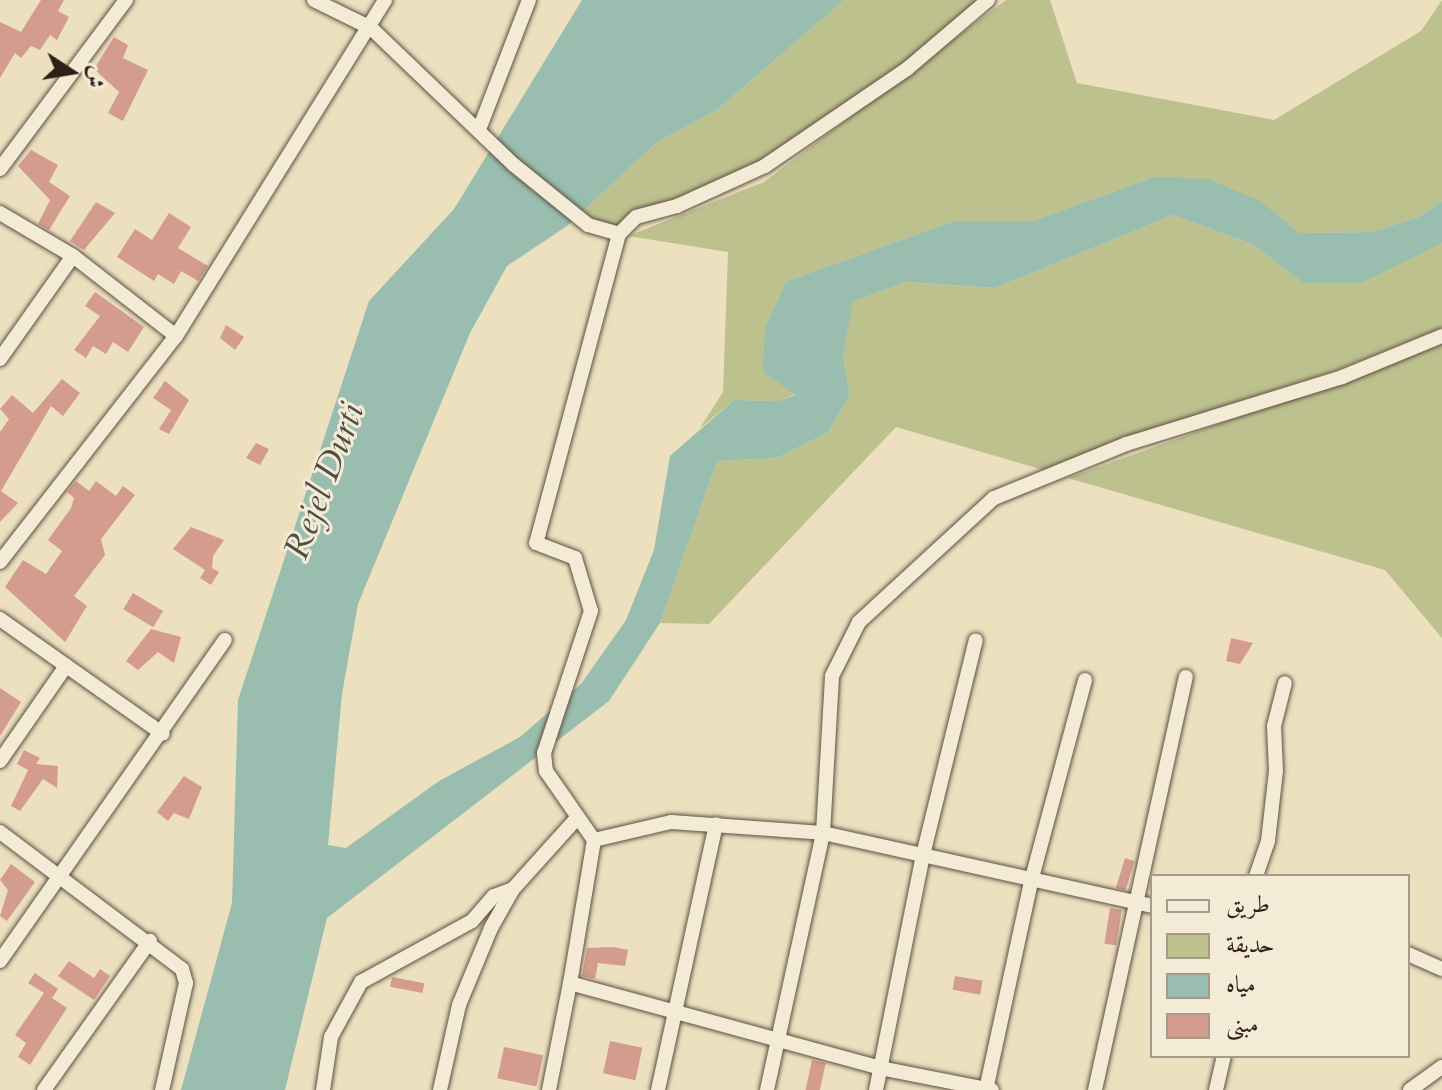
<!DOCTYPE html>
<meta charset="utf-8">
<style>
body{margin:0}
#map{position:relative;width:1442px;height:1090px;overflow:hidden;background:#ece0bf;font-family:Cardo,Amiri,serif}
div>[style]{position:absolute}
[style*='--x']{left:calc(var(--x)*1px);top:calc(var(--y)*1px);width:calc(var(--w)*1px);rotate:calc(var(--a)*1deg)}
.green>*{inset:0;background:#bdc18e}
.water>*{inset:0;background:#99bdae}
.building>*{inset:0;background:#d49c8e;transform-origin:0 0}
.roads{filter:drop-shadow(0 0 2px #5e4f42) drop-shadow(0 0 2px #5e4f42)}
.minor>*{height:14px;margin:-7px;padding:0 7px;transform-origin:7px;border-radius:7px;background:#f3ebd5}
span{translate:-50% -50%;white-space:nowrap;text-align:center;line-height:1.15;-webkit-text-stroke:6px #f3ebd5;paint-order:stroke}
.water-label{font-size:36px;color:#4f4e45;font-style:italic}
.legend{position:absolute;left:1150px;top:874px;width:260px;height:184px;box-sizing:border-box;background:#f3ebd5;border:2px solid #a59989;margin:0;padding:10px 14px;list-style:none;font-size:24px;color:#2f1f18}
.legend li{display:flex;align-items:center;gap:16px;height:40px}
.legend b{width:40px;border:2px solid #a59989}
.north{position:absolute;left:32px;top:32px;width:80px;height:80px;-webkit-text-stroke:6px #f3ebd5;paint-order:stroke;rotate:102deg;font-size:22px;font-weight:700;line-height:32px;text-align:center;color:#2f1f18}
.north::after{content:'';display:block;margin:auto;width:28px;height:36px;background:#2f1f18;clip-path:polygon(50% 0,100% 100%,50% 72%,0 100%)}
</style>
<div id="map">
<div class="green">
<div style="clip-path:polygon(844px 0,980px 0,905px 64px,762px 162px,618px 228px,581px 213px,656px 143px,718px 109px)"></div>
<div style="clip-path:polygon(1006px 0,1050px 0,1077px 83px,1274px 120px,1421px 31px,1442px 0,1442px 201px,1418px 217px,1372px 232px,1300px 233px,1262px 202px,1153px 177px,1033px 221px,954px 221px,787px 281px,797px 394px,777px 401px,734px 400px,700px 428px,723px 392px,728px 252px,628px 236px,764px 182px)"></div>
<div style="clip-path:polygon(1173px 215px,1254px 245px,1303px 283px,1442px 243px,1442px 328px,1337px 370px,1127px 437px,1047px 471px,896px 427px,709px 624px,660px 623px,717px 461px,777px 458px,827px 433px,850px 395px,843px 357px,852px 301px,906px 282px,995px 288px)"></div>
<div style="clip-path:polygon(1442px 344px,1442px 638px,1385px 570px,1068px 478px)"></div>
</div>
<div class="water">
<div style="clip-path:polygon(582px 0,844px 0,718px 109px,656px 143px,567px 226px,507px 266px,470px 333px,358px 604px,342px 694px,328px 845px,346px 848px,439px 781px,520px 737px,581px 684px,626px 620px,654px 550px,670px 456px,734px 400px,777px 401px,796px 395px,763px 372px,765px 328px,787px 281px,954px 221px,1033px 221px,1153px 177px,1209px 179px,1262px 202px,1300px 233px,1372px 232px,1418px 217px,1442px 201px,1442px 243px,1361px 283px,1303px 283px,1254px 245px,1173px 215px,995px 288px,906px 282px,853px 301px,843px 357px,850px 395px,827px 433px,777px 458px,717px 461px,660px 623px,609px 701px,327px 918px,285px 1090px,181px 1090px,232px 903px,238px 700px,369px 301px,454px 209px)"></div>
</div>
<div class="building">
<div style="clip-path:polygon(41px 0,64px 0,58px 11px,69px 17px,57px 40px,50px 35px,40px 50px,31px 46px,21px 58px,15px 53px,0 78px,0 22px,21px 32px)"></div>
<div style="clip-path:polygon(114px 37px,128px 45px,123px 58px,148px 70px,123px 121px,108px 113px,119px 92px,94px 69px)"></div>
<div style="clip-path:polygon(31px 150px,58px 165px,49px 182px,70px 196px,49px 230px,38px 224px,50px 200px,18px 166px)"></div>
<div style="clip-path:polygon(96px 202px,115px 213px,84px 250px,70px 241px)"></div>
<div style="clip-path:polygon(169px 213px,191px 227px,178px 248px,208px 266px,198px 281px,181px 271px,174px 284px,158px 274px,154px 281px,117px 257px,135px 229px,152px 240px)"></div>
<div style="clip-path:polygon(95px 292px,144px 327px,128px 352px,113px 342px,106px 354px,93px 346px,86px 358px,74px 350px,100px 316px,85px 306px)"></div>
<div style="clip-path:polygon(226px 325px,244px 337px,235px 350px,220px 338px)"></div>
<div style="clip-path:polygon(62px 379px,80px 393px,63px 416px,51px 406px,1px 491px,18px 503px,0 522px,0 432px,9px 419px,0 409px,12px 395px,33px 413px)"></div>
<div style="clip-path:polygon(165px 381px,189px 400px,169px 434px,159px 429px,171px 410px,153px 398px)"></div>
<div style="clip-path:polygon(256px 443px,269px 449px,260px 465px,246px 458px)"></div>
<div style="clip-path:polygon(76px 481px,89px 491px,96px 481px,116px 496px,123px 486px,135px 495px,101px 539px,105px 555px,74px 596px,87px 606px,65px 642px,5px 587px,23px 560px,46px 574px,62px 551px,48px 540px,71px 508px,74px 498px,67px 492px)"></div>
<div style="clip-path:polygon(191px 527px,224px 540px,213px 556px,212px 568px,219px 572px,211px 585px,200px 578px,205px 570px,173px 549px)"></div>
<div style="left:133px;top:593px;width:35px;height:19px;rotate:31deg"></div>
<div style="clip-path:polygon(151px 629px,181px 637px,174px 663px,158px 652px,138px 670px,126px 661px)"></div>
<div style="clip-path:polygon(1231px 638px,1253px 643px,1240px 664px,1226px 661px)"></div>
<div style="clip-path:polygon(0 688px,21px 702px,0 736px)"></div>
<div style="clip-path:polygon(24px 750px,40px 758px,36px 764px,58px 766px,57px 788px,43px 779px,20px 811px,11px 806px,28px 770px,17px 764px)"></div>
<div style="clip-path:polygon(184px 776px,202px 787px,189px 819px,174px 813px,168px 821px,157px 812px)"></div>
<div style="left:1125px;top:858px;width:10px;height:31px;rotate:17deg"></div>
<div style="clip-path:polygon(11px 864px,35px 882px,7px 921px,0 916px,8px 890px,0 880px)"></div>
<div style="left:1110px;top:908px;width:12px;height:36px;rotate:9deg"></div>
<div style="clip-path:polygon(613px 947px,628px 950px,625px 966px,598px 963px,595px 979px,582px 976px,587px 948px)"></div>
<div style="clip-path:polygon(69px 961px,94px 978px,100px 969px,110px 976px,94px 1000px,58px 976px)"></div>
<div style="clip-path:polygon(35px 973px,58px 989px,52px 998px,67px 1008px,30px 1065px,18px 1057px,26px 1043px,15px 1035px,44px 993px,28px 983px)"></div>
<div style="left:955px;top:976px;width:28px;height:14px;rotate:10deg"></div>
<div style="left:392px;top:977px;width:33px;height:10px;rotate:11deg"></div>
<div style="left:610px;top:1041px;width:33px;height:33px;rotate:12deg"></div>
<div style="left:504px;top:1047px;width:40px;height:32px;rotate:12deg"></div>
<div style="left:812px;top:1060px;width:14px;height:31px;rotate:12deg"></div>
</div>
<div class="roads">
<div class="minor">
<div style="--x:314;--y:0;--w:64;--a:26.2"></div>
<div style="--x:371;--y:28;--w:198;--a:43.8"></div>
<div style="--x:514;--y:165;--w:95;--a:39"></div>
<div style="--x:588;--y:225;--w:32;--a:16"></div>
<div style="--x:988;--y:0;--w:106;--a:139.6"></div>
<div style="--x:907;--y:69;--w:172;--a:145.7"></div>
<div style="--x:765;--y:166;--w:97;--a:155.6"></div>
<div style="--x:677;--y:206;--w:42;--a:165"></div>
<div style="--x:636;--y:217;--w:24;--a:135"></div>
<div style="--x:619;--y:234;--w:320;--a:105"></div>
<div style="--x:536;--y:543;--w:42;--a:21"></div>
<div style="--x:575;--y:558;--w:55;--a:73.2"></div>
<div style="--x:591;--y:611;--w:150;--a:108.3"></div>
<div style="--x:544;--y:753;--w:18;--a:84"></div>
<div style="--x:546;--y:771;--w:84;--a:55.2"></div>
<div style="--x:594;--y:840;--w:145;--a:99.5"></div>
<div style="--x:570;--y:983;--w:321;--a:15.3"></div>
<div style="--x:880;--y:1068;--w:114;--a:11.1"></div>
<div style="--x:480;--y:127;--w:136;--a:-68.9"></div>
<div style="--x:0;--y:169;--w:211;--a:-53.3"></div>
<div style="--x:0;--y:213;--w:85;--a:30.5"></div>
<div style="--x:73;--y:256;--w:130;--a:37.8"></div>
<div style="--x:0;--y:359;--w:126;--a:-54.7"></div>
<div style="--x:0;--y:562;--w:286;--a:-52.1"></div>
<div style="--x:176;--y:336;--w:396;--a:-58.1"></div>
<div style="--x:0;--y:619;--w:199;--a:35.2"></div>
<div style="--x:0;--y:761;--w:116;--a:-55.2"></div>
<div style="--x:0;--y:832;--w:228;--a:37"></div>
<div style="--x:182;--y:969;--w:15;--a:74"></div>
<div style="--x:186;--y:983;--w:110;--a:102.6"></div>
<div style="--x:594;--y:840;--w:79;--a:-13.2"></div>
<div style="--x:671;--y:822;--w:152;--a:4.1"></div>
<div style="--x:823;--y:833;--w:337;--a:12.5"></div>
<div style="--x:1256;--y:876;--w:37;--a:-71"></div>
<div style="--x:1268;--y:841;--w:70;--a:-83.5"></div>
<div style="--x:1276;--y:771;--w:45;--a:-92.5"></div>
<div style="--x:1274;--y:726;--w:44;--a:-75.7"></div>
<div style="--x:1408;--y:954;--w:37;--a:24"></div>
<div style="--x:0;--y:961;--w:392;--a:-55"></div>
<div style="--x:44;--y:1090;--w:183;--a:-54.6"></div>
<div style="--x:323;--y:1090;--w:54;--a:-81.4"></div>
<div style="--x:331;--y:1037;--w:63;--a:-61.4"></div>
<div style="--x:361;--y:982;--w:127;--a:-28.8"></div>
<div style="--x:472;--y:921;--w:33;--a:-49"></div>
<div style="--x:494;--y:896;--w:20;--a:-20"></div>
<div style="--x:440;--y:1090;--w:87;--a:-77.4"></div>
<div style="--x:459;--y:1005;--w:83;--a:-67.4"></div>
<div style="--x:491;--y:928;--w:45;--a:-60.6"></div>
<div style="--x:513;--y:889;--w:94;--a:-48"></div>
<div style="--x:549;--y:1090;--w:109;--a:-78.9"></div>
<div style="--x:658;--y:1090;--w:272;--a:-77.7"></div>
<div style="--x:767;--y:1090;--w:263;--a:-77.7"></div>
<div style="--x:823;--y:833;--w:157;--a:-86.7"></div>
<div style="--x:832;--y:676;--w:60;--a:-63.4"></div>
<div style="--x:859;--y:622;--w:183;--a:-42.6"></div>
<div style="--x:994;--y:498;--w:143;--a:-22.2"></div>
<div style="--x:1126;--y:444;--w:226;--a:-17.2"></div>
<div style="--x:1342;--y:377;--w:108;--a:-22.3"></div>
<div style="--x:876;--y:1090;--w:240;--a:-78.7"></div>
<div style="--x:923;--y:855;--w:221;--a:-76.2"></div>
<div style="--x:986;--y:1090;--w:217;--a:-77.8"></div>
<div style="--x:1032;--y:878;--w:205;--a:-75"></div>
<div style="--x:1095;--y:1090;--w:423;--a:-77.6"></div>
<div style="--x:1216;--y:1090;--w:35;--a:-77"></div>
<div style="--x:1410;--y:1090;--w:39;--a:-36"></div>
</div>
</div>
<div class="water-label">
<span style="left:324px;top:481px;rotate:-69deg">Rejel Durti</span>
</div>
<ul class="legend">
<li><b style="height:10px;background:#f3ebd5"></b>طريق</li>
<li><b style="height:22px;background:#bdc18e"></b>حديقة</li>
<li><b style="height:22px;background:#99bdae"></b>مياه</li>
<li><b style="height:22px;background:#d49c8e"></b>مبنى</li>
</ul>
<div class="north">ش</div>
</div>
